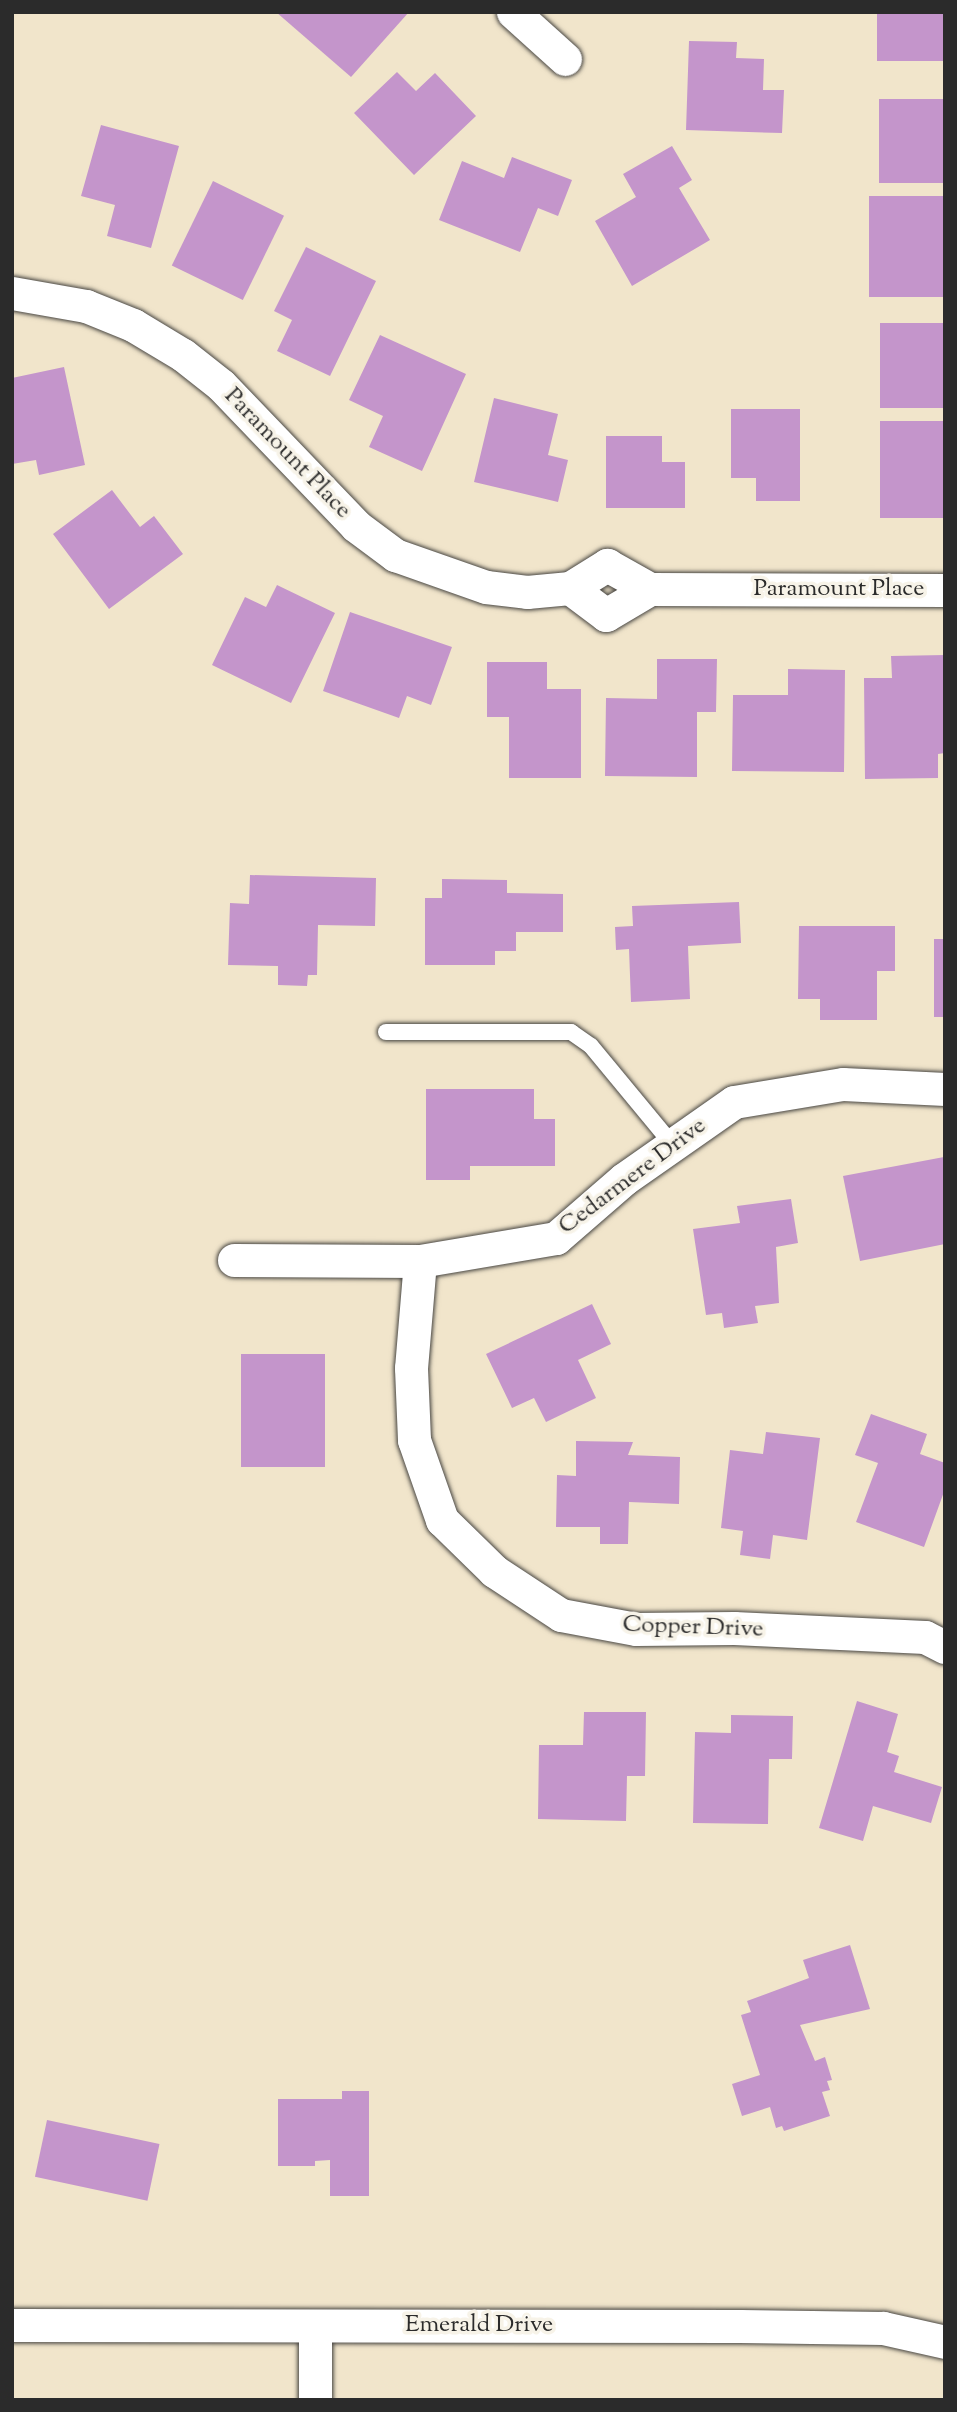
<!DOCTYPE html>
<style>
body{margin:0}
#map{position:relative;width:957px;height:2412px;overflow:hidden;background:#f1e5cb;font-family:"Sorts Mill Goudy",serif}
div>[style]{position:absolute}
[style*='--x']{left:calc(var(--x)*1px);top:calc(var(--y)*1px);width:calc(var(--w)*1px);rotate:calc(var(--a)*1deg)}
.building>*{inset:0;background:#c495cb;transform-origin:0 0}
.roads{filter:drop-shadow(0 0 2px #494743) drop-shadow(0 0 2px #494743)}
.lane>*{height:16px;margin:-8px;padding:0 8px;transform-origin:8px;border-radius:8px;background:#fff}
.street>*{height:33px;margin:-16.5px;padding:0 16.5px;transform-origin:16.5px;border-radius:16.5px;background:#fff}
span{translate:-50% -50%;white-space:nowrap;text-align:center;line-height:1.15;-webkit-text-stroke:7px #f7f3e8;paint-order:stroke}
.street-label{font-size:24px;color:#2b2b2b}
.frame{position:absolute;inset:0;border:14px solid #2b2b2b;pointer-events:none}
</style>
<div id="map">
<div class="building">
<div style="clip-path:polygon(276px 12px,409px 12px,351px 77px)"></div>
<div style="left:877px;top:12px;width:68px;height:49px"></div>
<div style="clip-path:polygon(689px 41px,737px 42px,736px 58px,764px 59px,763px 90px,784px 90px,782px 133px,686px 130px)"></div>
<div style="clip-path:polygon(397px 72px,416px 91px,435px 73px,476px 116px,414px 175px,354px 113px)"></div>
<div style="left:879px;top:99px;width:66px;height:84px"></div>
<div style="clip-path:polygon(101px 125px,179px 146px,151px 248px,107px 236px,115px 205px,81px 196px)"></div>
<div style="clip-path:polygon(672px 146px,692px 180px,679px 188px,710px 240px,632px 286px,595px 221px,636px 197px,623px 174px)"></div>
<div style="clip-path:polygon(512px 157px,572px 180px,558px 216px,538px 208px,520px 252px,439px 220px,462px 161px,504px 178px)"></div>
<div style="left:213px;top:181px;width:79px;height:94px;rotate:26deg"></div>
<div style="left:869px;top:196px;width:76px;height:101px"></div>
<div style="clip-path:polygon(306px 247px,376px 281px,330px 376px,277px 351px,292px 320px,274px 311px)"></div>
<div style="left:880px;top:323px;width:65px;height:85px"></div>
<div style="clip-path:polygon(380px 335px,466px 374px,422px 471px,369px 447px,383px 416px,349px 400px)"></div>
<div style="clip-path:polygon(64px 367px,85px 465px,39px 475px,36px 460px,12px 464px,12px 378px)"></div>
<div style="clip-path:polygon(494px 398px,558px 414px,548px 455px,568px 460px,558px 502px,474px 482px)"></div>
<div style="clip-path:polygon(731px 409px,800px 409px,800px 501px,756px 501px,756px 478px,731px 478px)"></div>
<div style="left:880px;top:421px;width:65px;height:97px"></div>
<div style="clip-path:polygon(606px 436px,662px 436px,662px 462px,685px 462px,685px 508px,606px 508px)"></div>
<div style="clip-path:polygon(112px 490px,140px 527px,154px 516px,183px 554px,109px 609px,53px 534px)"></div>
<div style="clip-path:polygon(277px 585px,335px 613px,291px 703px,212px 665px,245px 597px,266px 607px)"></div>
<div style="clip-path:polygon(350px 612px,452px 647px,431px 705px,407px 696px,399px 718px,323px 691px)"></div>
<div style="clip-path:polygon(945px 655px,945px 753px,938px 754px,938px 778px,865px 779px,864px 678px,892px 678px,891px 656px)"></div>
<div style="clip-path:polygon(657px 659px,717px 659px,716px 712px,697px 712px,697px 777px,605px 776px,606px 698px,657px 699px)"></div>
<div style="clip-path:polygon(487px 662px,547px 662px,547px 689px,581px 689px,581px 778px,509px 778px,509px 717px,487px 717px)"></div>
<div style="clip-path:polygon(788px 669px,845px 670px,844px 772px,732px 771px,733px 695px,788px 695px)"></div>
<div style="clip-path:polygon(250px 875px,376px 878px,375px 926px,318px 925px,317px 975px,308px 975px,307px 986px,278px 985px,278px 966px,228px 965px,230px 903px,249px 904px)"></div>
<div style="clip-path:polygon(442px 879px,507px 880px,507px 893px,563px 894px,563px 932px,516px 932px,516px 951px,495px 951px,495px 965px,425px 965px,425px 898px,442px 898px)"></div>
<div style="clip-path:polygon(739px 902px,741px 943px,688px 946px,690px 999px,631px 1002px,629px 949px,616px 950px,615px 927px,633px 926px,632px 906px)"></div>
<div style="clip-path:polygon(799px 926px,895px 926px,895px 971px,877px 971px,877px 1020px,820px 1020px,820px 999px,798px 999px)"></div>
<div style="left:934px;top:939px;width:11px;height:78px"></div>
<div style="clip-path:polygon(426px 1089px,534px 1089px,534px 1119px,555px 1119px,555px 1166px,470px 1166px,470px 1180px,426px 1180px)"></div>
<div style="clip-path:polygon(944px 1157px,945px 1244px,860px 1261px,843px 1176px)"></div>
<div style="clip-path:polygon(791px 1199px,798px 1243px,776px 1247px,779px 1303px,755px 1306px,758px 1323px,724px 1328px,722px 1313px,706px 1315px,693px 1229px,740px 1223px,737px 1206px)"></div>
<div style="clip-path:polygon(592px 1304px,611px 1344px,578px 1360px,596px 1398px,546px 1422px,534px 1398px,512px 1408px,486px 1354px)"></div>
<div style="left:241px;top:1354px;width:84px;height:113px"></div>
<div style="clip-path:polygon(871px 1414px,927px 1434px,920px 1454px,945px 1463px,945px 1489px,924px 1547px,856px 1522px,878px 1463px,855px 1455px)"></div>
<div style="clip-path:polygon(766px 1432px,820px 1438px,807px 1540px,773px 1535px,770px 1559px,740px 1555px,743px 1531px,721px 1528px,730px 1450px,763px 1454px)"></div>
<div style="clip-path:polygon(576px 1441px,633px 1442px,628px 1455px,680px 1457px,679px 1504px,629px 1502px,628px 1544px,600px 1544px,600px 1527px,556px 1527px,557px 1475px,576px 1476px)"></div>
<div style="clip-path:polygon(857px 1701px,898px 1714px,887px 1752px,899px 1756px,894px 1772px,942px 1787px,931px 1823px,873px 1806px,863px 1841px,819px 1828px)"></div>
<div style="clip-path:polygon(584px 1712px,646px 1712px,645px 1776px,627px 1776px,626px 1821px,538px 1819px,539px 1745px,583px 1745px)"></div>
<div style="clip-path:polygon(731px 1715px,793px 1716px,792px 1759px,769px 1759px,768px 1824px,693px 1823px,695px 1732px,731px 1733px)"></div>
<div style="clip-path:polygon(850px 1945px,870px 2009px,800px 2025px,815px 2061px,825px 2057px,832px 2080px,827px 2081px,830px 2090px,822px 2092px,830px 2116px,784px 2131px,782px 2126px,776px 2128px,770px 2107px,742px 2116px,732px 2084px,760px 2075px,741px 2015px,751px 2012px,747px 2001px,809px 1978px,803px 1960px)"></div>
<div style="clip-path:polygon(342px 2091px,369px 2091px,369px 2196px,330px 2196px,330px 2160px,315px 2161px,315px 2166px,278px 2166px,278px 2099px,342px 2099px)"></div>
<div style="left:47px;top:2120px;width:115px;height:58px;rotate:12deg"></div>
</div>
<div class="roads">
<div class="lane">
<div style="--x:386;--y:1032;--w:185;--a:0"></div>
<div style="--x:571;--y:1032;--w:24;--a:35"></div>
<div style="--x:591;--y:1046;--w:129;--a:50.4"></div>
</div>
<div class="street">
<div style="--x:513;--y:12;--w:70;--a:42.1"></div>
<div style="--x:12;--y:293;--w:75;--a:10"></div>
<div style="--x:86;--y:306;--w:51;--a:22"></div>
<div style="--x:133;--y:325;--w:58;--a:31"></div>
<div style="--x:183;--y:355;--w:48;--a:38.3"></div>
<div style="--x:221;--y:385;--w:195;--a:46.2"></div>
<div style="--x:356;--y:526;--w:49;--a:36.6"></div>
<div style="--x:395;--y:555;--w:96;--a:19.4"></div>
<div style="--x:486;--y:587;--w:41;--a:7"></div>
<div style="--x:527;--y:592;--w:43;--a:-5.3"></div>
<div style="--x:570;--y:588;--w:44;--a:-31.9"></div>
<div style="--x:607;--y:565;--w:49;--a:29.2"></div>
<div style="--x:650;--y:589;--w:295;--a:0.2"></div>
<div style="--x:570;--y:588;--w:45;--a:36.9"></div>
<div style="--x:606;--y:615;--w:51;--a:-30.6"></div>
<div style="--x:234;--y:1260;--w:186;--a:0.3"></div>
<div style="--x:420;--y:1261;--w:138;--a:-9.6"></div>
<div style="--x:556;--y:1238;--w:90;--a:-40.9"></div>
<div style="--x:624;--y:1179;--w:134;--a:-35"></div>
<div style="--x:734;--y:1102;--w:110;--a:-9.4"></div>
<div style="--x:843;--y:1084;--w:102;--a:2.8"></div>
<div style="--x:420;--y:1261;--w:107;--a:94.8"></div>
<div style="--x:411;--y:1368;--w:72;--a:87.6"></div>
<div style="--x:414;--y:1440;--w:85;--a:70.7"></div>
<div style="--x:442;--y:1520;--w:73;--a:44.4"></div>
<div style="--x:494;--y:1571;--w:80;--a:33.3"></div>
<div style="--x:561;--y:1615;--w:76;--a:10.6"></div>
<div style="--x:636;--y:1629;--w:98;--a:-0.6"></div>
<div style="--x:734;--y:1628;--w:191;--a:2.7"></div>
<div style="--x:925;--y:1637;--w:22;--a:27"></div>
<div style="--x:12;--y:2325;--w:728;--a:0.08"></div>
<div style="--x:740;--y:2326;--w:143;--a:0.8"></div>
<div style="--x:883;--y:2328;--w:64;--a:12.7"></div>
<div style="--x:315;--y:2328;--w:72;--a:90"></div>
</div>
</div>
<div class="street-label">
<span style="left:287px;top:454px;rotate:46deg">Paramount Place</span>
<span style="left:839px;top:590px">Paramount Place</span>
<span style="left:633px;top:1177px;rotate:-37deg">Cedarmere Drive</span>
<span style="left:693px;top:1628px;rotate:2deg">Copper Drive</span>
<span style="left:479px;top:2326px">Emerald Drive</span>
</div>
<div class="frame"></div>
</div>
